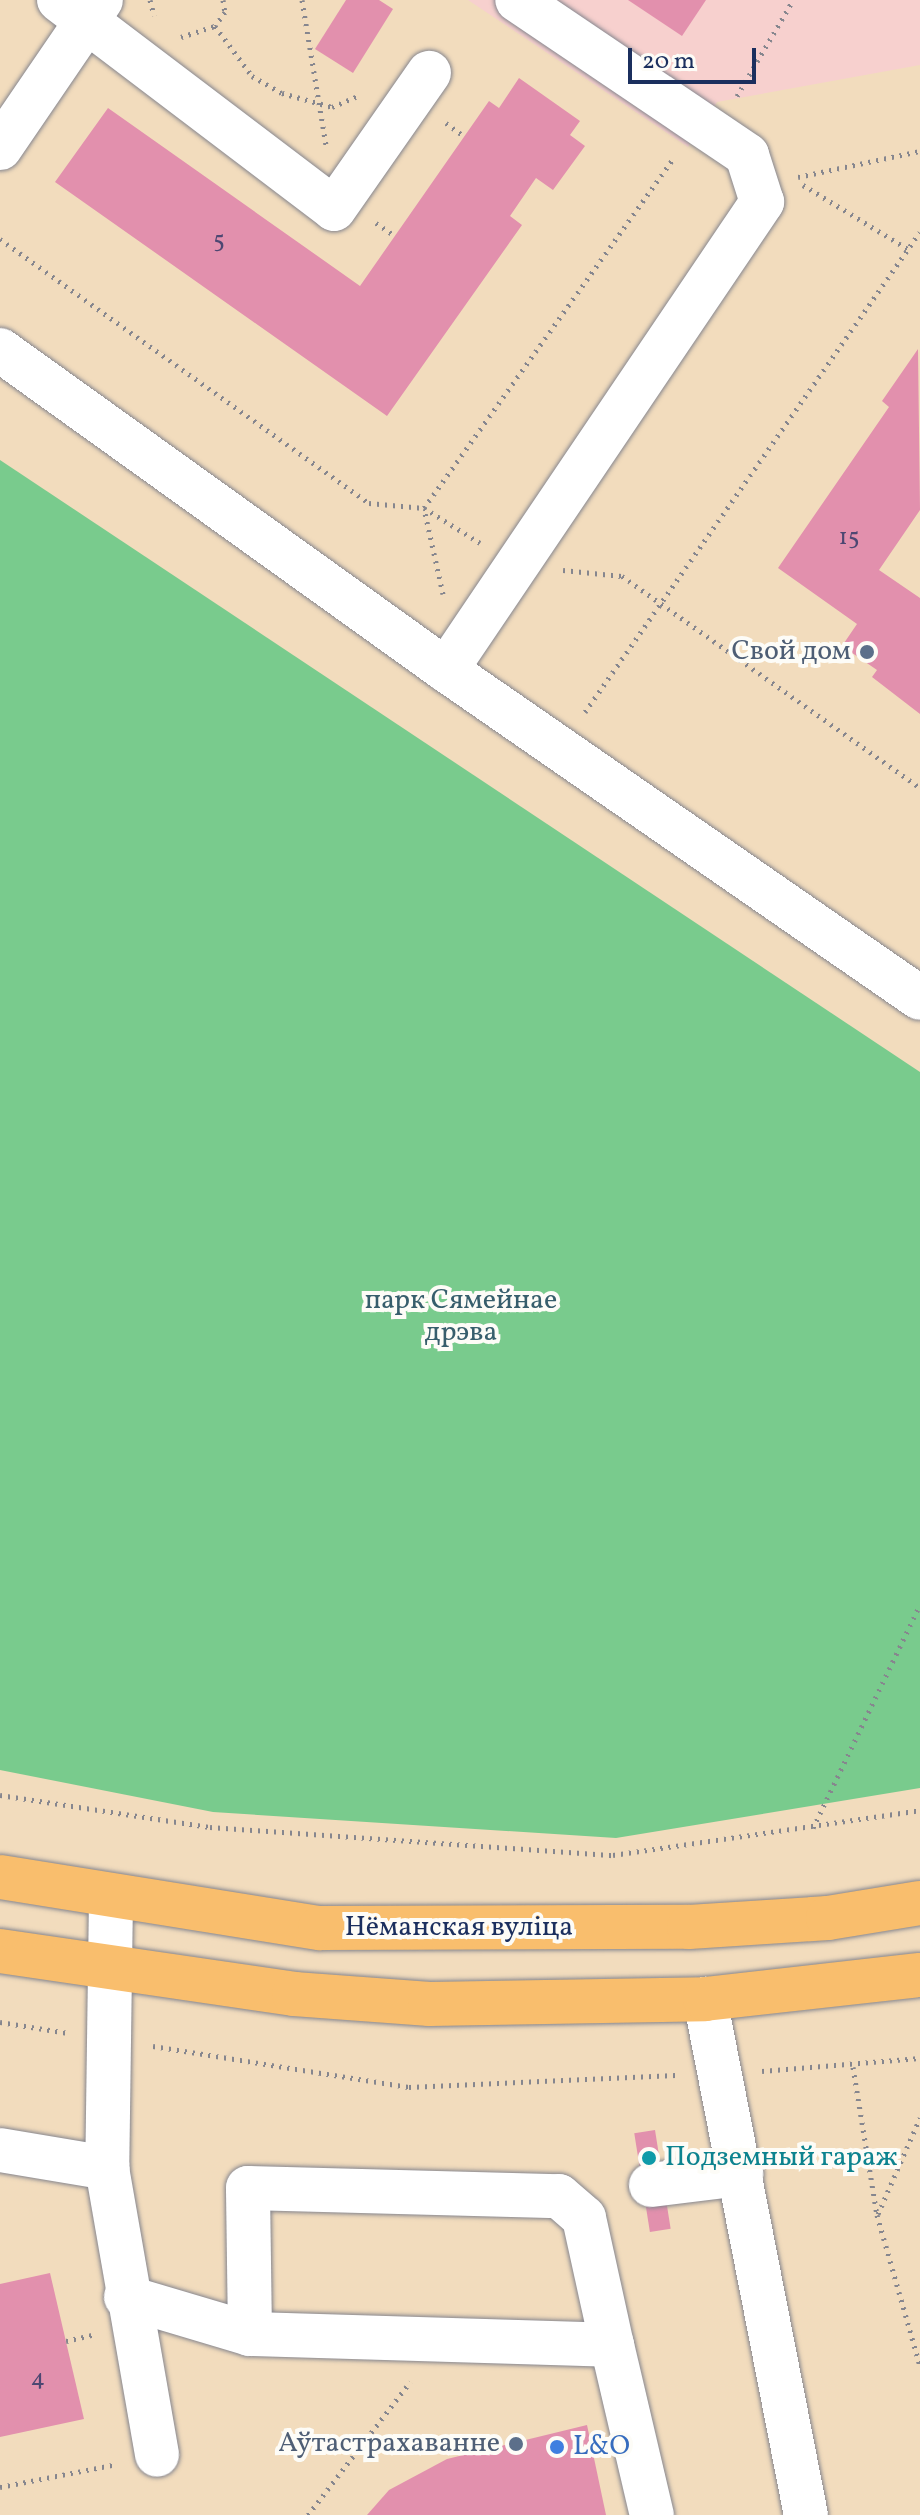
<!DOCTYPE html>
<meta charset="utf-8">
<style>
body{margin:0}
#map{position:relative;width:920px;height:2515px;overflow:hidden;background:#f2dcbd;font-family:Vollkorn,serif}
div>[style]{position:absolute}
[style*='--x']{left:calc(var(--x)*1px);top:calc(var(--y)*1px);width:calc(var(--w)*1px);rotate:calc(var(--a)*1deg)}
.built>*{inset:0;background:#f7d0ce}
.green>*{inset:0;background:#79cb8d}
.building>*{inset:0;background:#e290ad;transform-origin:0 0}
.path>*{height:5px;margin-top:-2.5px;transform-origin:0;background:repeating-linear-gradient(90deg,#86868e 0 2px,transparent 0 8px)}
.roads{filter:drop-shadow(0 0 2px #86868e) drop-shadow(0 0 2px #86868e)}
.minor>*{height:44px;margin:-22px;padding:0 22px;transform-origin:22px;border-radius:22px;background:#fff}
.major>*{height:44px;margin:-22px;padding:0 22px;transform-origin:22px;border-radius:22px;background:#f9be6d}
.dots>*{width:22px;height:22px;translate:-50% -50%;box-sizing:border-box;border:4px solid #fdfcf7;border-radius:50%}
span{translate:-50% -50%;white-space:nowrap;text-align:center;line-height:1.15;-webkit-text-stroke:8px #fdfcf7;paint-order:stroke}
.number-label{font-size:24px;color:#4d4772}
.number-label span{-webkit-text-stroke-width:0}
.service-label{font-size:28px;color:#4e5e75}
.right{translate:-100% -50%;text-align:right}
.park-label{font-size:28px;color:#375e6c}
.street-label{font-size:28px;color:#1b2f5e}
.culture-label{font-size:28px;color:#0d838f}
.left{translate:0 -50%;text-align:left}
.shop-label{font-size:28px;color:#366cbe}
.scale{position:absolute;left:628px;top:48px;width:128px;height:36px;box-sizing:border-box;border:4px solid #1b2f5e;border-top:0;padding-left:10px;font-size:24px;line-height:28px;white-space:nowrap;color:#1b2f5e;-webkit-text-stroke:6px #fdfcf7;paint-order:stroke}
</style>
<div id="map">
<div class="built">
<div style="clip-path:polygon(468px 0,920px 0,920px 65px,717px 102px,688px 147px)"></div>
</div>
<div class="green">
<div style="clip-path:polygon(0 460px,920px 1072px,920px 1788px,616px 1838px,213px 1812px,0 1770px)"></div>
</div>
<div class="building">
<div style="clip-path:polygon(346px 0,379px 0,393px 9px,353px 73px,315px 49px)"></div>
<div style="clip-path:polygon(628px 0,706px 0,682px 36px)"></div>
<div style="clip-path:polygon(519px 78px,580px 121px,570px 135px,585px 146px,553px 190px,536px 178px,510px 216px,522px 225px,387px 416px,55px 182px,108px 108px,360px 286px,489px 101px,499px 108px)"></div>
<div style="clip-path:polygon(918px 349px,920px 510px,879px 570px,920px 598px,920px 714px,872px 677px,877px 670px,842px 646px,857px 624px,778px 568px,889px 407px,882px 401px)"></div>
<div style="left:655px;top:2130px;width:100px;height:21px;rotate:81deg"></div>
<div style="clip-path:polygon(50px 2273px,84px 2419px,0 2437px,0 2284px)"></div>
<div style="clip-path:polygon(587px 2425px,606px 2515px,367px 2515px,389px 2490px,447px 2459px)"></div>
</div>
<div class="path">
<div style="--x:150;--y:0;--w:16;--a:75"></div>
<div style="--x:223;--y:0;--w:12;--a:81"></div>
<div style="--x:225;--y:12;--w:17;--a:126"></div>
<div style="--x:215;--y:26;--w:62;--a:53.5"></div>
<div style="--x:252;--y:76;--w:34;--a:30"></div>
<div style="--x:282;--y:93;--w:52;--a:15.6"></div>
<div style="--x:332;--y:107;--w:28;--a:-23"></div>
<div style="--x:302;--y:0;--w:147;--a:80.6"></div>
<div style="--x:181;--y:37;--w:36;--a:-18"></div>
<div style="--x:737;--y:96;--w:111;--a:-59.7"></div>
<div style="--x:446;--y:123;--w:22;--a:36"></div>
<div style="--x:798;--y:177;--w:125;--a:-12"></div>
<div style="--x:803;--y:185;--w:123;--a:31.4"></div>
<div style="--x:376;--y:223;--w:23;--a:34"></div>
<div style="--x:0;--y:239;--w:454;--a:35.6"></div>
<div style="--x:369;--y:503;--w:55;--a:5.2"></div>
<div style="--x:424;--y:508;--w:430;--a:-54.5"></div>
<div style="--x:563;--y:570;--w:59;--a:5.8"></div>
<div style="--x:622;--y:576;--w:366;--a:35.4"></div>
<div style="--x:443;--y:594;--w:88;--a:-102.5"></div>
<div style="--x:424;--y:508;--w:66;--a:32"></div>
<div style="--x:585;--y:712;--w:585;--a:-55.09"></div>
<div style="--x:0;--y:1795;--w:212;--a:8.7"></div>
<div style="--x:210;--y:1827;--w:404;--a:4"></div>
<div style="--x:613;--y:1855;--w:310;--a:-8.3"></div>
<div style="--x:813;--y:1828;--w:247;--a:-64.4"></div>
<div style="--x:0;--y:2022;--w:69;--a:9.2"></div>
<div style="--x:153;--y:2046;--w:259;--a:9.1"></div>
<div style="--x:409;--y:2087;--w:267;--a:-2.6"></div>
<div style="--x:853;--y:2067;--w:150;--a:80.8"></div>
<div style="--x:877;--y:2215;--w:157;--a:74.1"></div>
<div style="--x:762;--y:2071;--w:159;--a:-4.7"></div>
<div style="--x:878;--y:2214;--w:105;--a:-66.4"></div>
<div style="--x:66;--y:2341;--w:27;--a:-13"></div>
<div style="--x:0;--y:2487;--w:119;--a:-11.1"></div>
<div style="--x:308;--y:2515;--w:168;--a:-52.5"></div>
</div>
<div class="roads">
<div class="minor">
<div style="--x:59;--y:0;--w:345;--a:37.2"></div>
<div style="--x:334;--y:209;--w:166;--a:-55.1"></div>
<div style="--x:0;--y:148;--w:179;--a:-55.7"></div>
<div style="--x:0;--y:350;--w:549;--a:35.66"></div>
<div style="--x:446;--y:670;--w:576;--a:34.68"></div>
<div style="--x:446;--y:670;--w:565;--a:-55.97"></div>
<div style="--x:762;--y:202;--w:49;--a:-107.7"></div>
<div style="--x:747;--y:155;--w:277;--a:-146"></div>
<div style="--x:111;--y:1898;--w:270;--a:90.8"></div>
<div style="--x:107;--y:2168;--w:291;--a:80.1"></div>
<div style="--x:705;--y:1999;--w:526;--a:78.93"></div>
<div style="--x:0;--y:2150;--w:109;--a:9.5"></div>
<div style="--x:651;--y:2185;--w:91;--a:-7"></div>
<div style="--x:126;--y:2297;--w:129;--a:16.6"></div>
<div style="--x:250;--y:2334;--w:362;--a:1.7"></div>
<div style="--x:612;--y:2345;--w:175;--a:76.8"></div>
<div style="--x:250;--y:2334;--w:146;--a:-90.8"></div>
<div style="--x:248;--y:2188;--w:311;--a:1.5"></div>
<div style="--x:559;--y:2196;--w:33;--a:41"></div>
<div style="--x:584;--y:2218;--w:130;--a:77.6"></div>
</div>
<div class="major">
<div style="--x:0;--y:1877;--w:324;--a:9.1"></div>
<div style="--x:320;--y:1928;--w:369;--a:-0.2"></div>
<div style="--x:689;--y:1927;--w:139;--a:-3.7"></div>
<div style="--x:828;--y:1918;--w:93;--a:-9.3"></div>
<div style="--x:0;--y:1951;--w:297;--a:8.3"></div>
<div style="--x:294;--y:1994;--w:136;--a:4.2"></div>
<div style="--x:430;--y:2004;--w:275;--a:-1"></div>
<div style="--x:705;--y:1999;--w:216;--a:-6.4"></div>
</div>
</div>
<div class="dots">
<div style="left:867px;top:652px;background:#5c6f8a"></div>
<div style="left:649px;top:2158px;background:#0f9aa8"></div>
<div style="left:516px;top:2444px;background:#5c6f8a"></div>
<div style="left:557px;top:2447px;background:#3f7fe0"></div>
</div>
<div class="number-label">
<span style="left:219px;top:242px">5</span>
<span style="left:849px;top:539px">15</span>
<span style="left:38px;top:2380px">4</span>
</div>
<div class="service-label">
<span class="right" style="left:851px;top:652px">Свой дом</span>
<span class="right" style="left:500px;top:2444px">Аўтастрахаванне</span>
</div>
<div class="park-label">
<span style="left:461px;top:1317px">парк Сямейнае<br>дрэва</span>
</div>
<div class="street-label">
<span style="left:459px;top:1928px">Нёманская вуліца</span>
</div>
<div class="culture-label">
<span class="left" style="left:665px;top:2158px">Подземный гараж</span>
</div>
<div class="shop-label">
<span class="left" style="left:573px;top:2447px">L&amp;O</span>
</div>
<div class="scale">20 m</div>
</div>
